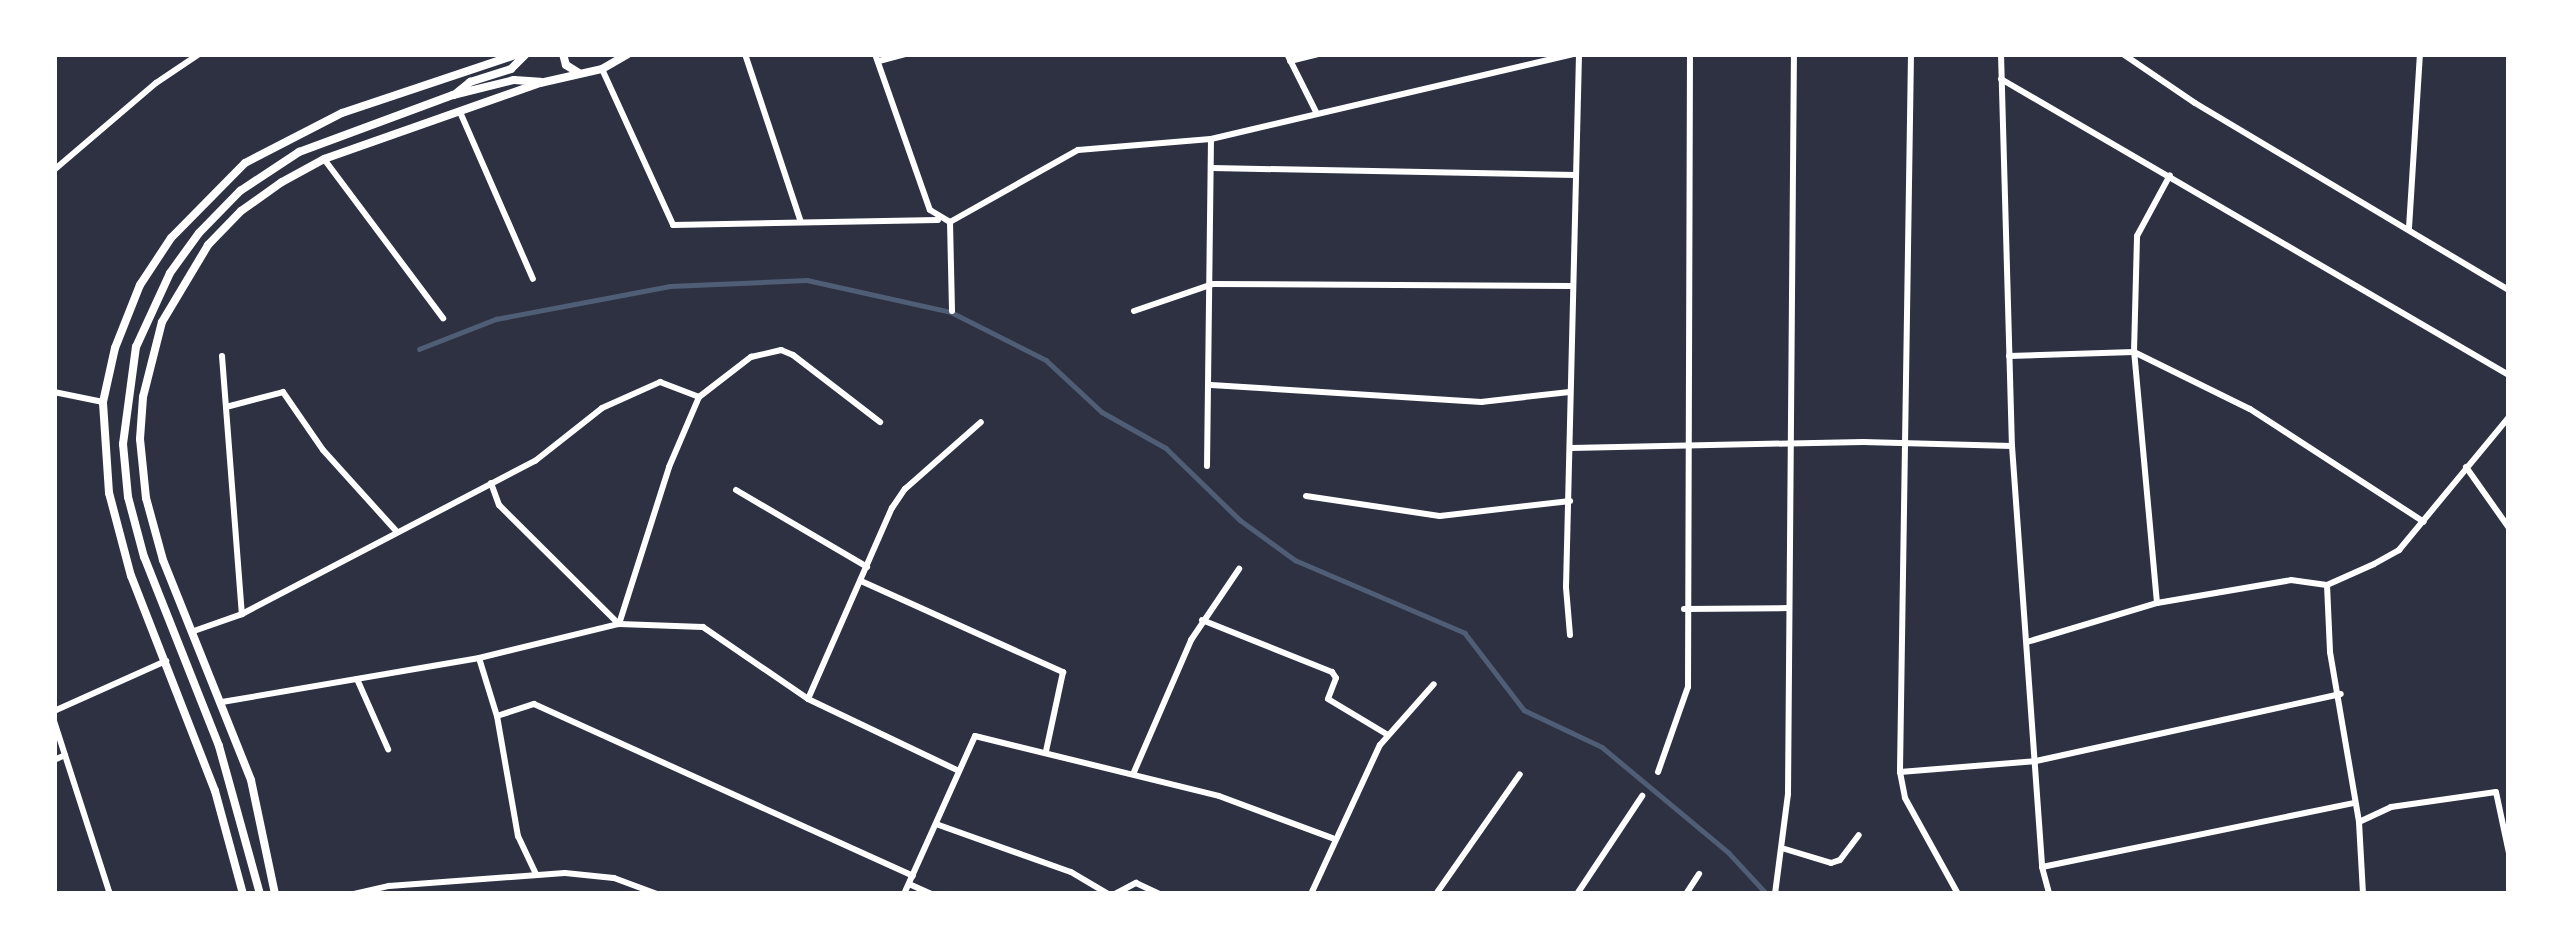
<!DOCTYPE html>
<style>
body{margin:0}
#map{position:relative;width:2563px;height:948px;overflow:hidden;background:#2d3142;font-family:"Fira Sans Condensed",sans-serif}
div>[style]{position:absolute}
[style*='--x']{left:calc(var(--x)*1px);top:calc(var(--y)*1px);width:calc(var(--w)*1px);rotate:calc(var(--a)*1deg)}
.stream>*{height:4.5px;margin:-2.25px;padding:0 2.25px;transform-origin:2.25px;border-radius:2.25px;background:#4f5d75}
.minor>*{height:6px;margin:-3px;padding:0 3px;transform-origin:3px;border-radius:3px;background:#fff}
.secondary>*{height:8px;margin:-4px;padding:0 4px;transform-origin:4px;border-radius:4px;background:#fff}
span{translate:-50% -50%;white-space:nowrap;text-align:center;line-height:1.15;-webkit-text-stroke:9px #fff;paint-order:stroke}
.frame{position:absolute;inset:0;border:57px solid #fff;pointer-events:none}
</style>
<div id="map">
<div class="stream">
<div style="--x:419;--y:349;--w:83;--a:-21.3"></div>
<div style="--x:496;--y:319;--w:177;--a:-10.7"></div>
<div style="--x:670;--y:286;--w:137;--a:-2.5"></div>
<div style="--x:807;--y:280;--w:148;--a:12.5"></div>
<div style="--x:951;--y:312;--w:106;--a:26.8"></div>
<div style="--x:1046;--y:360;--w:76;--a:42.9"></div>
<div style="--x:1102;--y:412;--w:73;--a:29.4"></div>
<div style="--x:1166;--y:448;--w:103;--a:44.2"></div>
<div style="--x:1240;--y:520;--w:68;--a:36"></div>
<div style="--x:1295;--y:560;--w:185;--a:23.2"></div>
<div style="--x:1465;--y:633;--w:97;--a:52.5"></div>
<div style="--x:1524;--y:710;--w:86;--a:25.4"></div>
<div style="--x:1602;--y:747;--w:165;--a:39.8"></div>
<div style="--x:1729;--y:853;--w:56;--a:47.2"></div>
</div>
<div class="minor">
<div style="--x:745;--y:54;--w:177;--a:71.6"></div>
<div style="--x:875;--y:54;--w:165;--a:70.6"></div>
<div style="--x:930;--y:210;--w:23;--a:31"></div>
<div style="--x:950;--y:222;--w:147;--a:-29.4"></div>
<div style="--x:1078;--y:150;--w:133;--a:-4.7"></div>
<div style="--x:1211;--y:139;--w:371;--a:-13.2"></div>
<div style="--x:1287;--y:54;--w:67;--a:63.4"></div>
<div style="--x:1911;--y:54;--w:718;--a:90.88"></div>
<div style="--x:1900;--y:772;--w:26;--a:79"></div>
<div style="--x:1905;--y:798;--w:110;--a:61.1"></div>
<div style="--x:2001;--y:54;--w:392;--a:88.4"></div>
<div style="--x:2012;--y:446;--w:422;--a:85.9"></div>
<div style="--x:2042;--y:867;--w:28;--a:75"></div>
<div style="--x:2123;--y:54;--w:87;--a:34.2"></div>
<div style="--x:2195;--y:103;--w:365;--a:30.8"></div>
<div style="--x:879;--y:61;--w:27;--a:-15"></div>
<div style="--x:1290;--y:61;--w:29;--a:-14"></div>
<div style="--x:602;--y:69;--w:171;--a:65.5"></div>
<div style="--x:673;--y:225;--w:265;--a:-1.1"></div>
<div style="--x:2001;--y:79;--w:588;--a:30.23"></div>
<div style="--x:460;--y:112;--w:182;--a:66.4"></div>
<div style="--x:324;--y:159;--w:199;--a:53.2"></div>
<div style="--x:1212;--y:168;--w:363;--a:1.1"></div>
<div style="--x:54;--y:170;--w:134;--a:-40.5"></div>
<div style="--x:156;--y:83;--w:52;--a:-34"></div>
<div style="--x:950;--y:222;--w:89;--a:88.7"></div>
<div style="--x:2409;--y:228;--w:174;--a:-86.4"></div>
<div style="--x:1134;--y:311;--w:83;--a:-18.9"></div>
<div style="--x:1213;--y:284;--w:360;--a:0.3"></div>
<div style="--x:222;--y:356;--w:259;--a:85.6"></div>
<div style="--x:2009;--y:356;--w:125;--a:-1.8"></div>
<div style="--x:2134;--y:352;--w:129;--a:26.2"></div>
<div style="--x:2250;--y:409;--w:207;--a:33"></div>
<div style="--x:1211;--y:385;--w:271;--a:3.6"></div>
<div style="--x:1481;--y:402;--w:89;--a:-6.5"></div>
<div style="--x:54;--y:392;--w:50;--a:11.5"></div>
<div style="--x:226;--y:407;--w:59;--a:-14.7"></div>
<div style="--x:283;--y:392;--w:70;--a:55.4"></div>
<div style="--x:323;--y:450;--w:110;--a:47.9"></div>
<div style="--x:1571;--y:448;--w:292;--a:-1.2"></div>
<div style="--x:1863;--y:442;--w:149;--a:1.5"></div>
<div style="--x:1207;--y:466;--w:327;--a:-89.3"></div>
<div style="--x:2466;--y:467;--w:75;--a:54.8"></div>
<div style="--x:491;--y:483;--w:23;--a:70"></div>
<div style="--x:499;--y:505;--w:169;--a:44.8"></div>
<div style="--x:619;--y:624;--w:165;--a:-72.3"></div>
<div style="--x:669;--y:467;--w:76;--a:-66.8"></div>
<div style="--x:699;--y:397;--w:66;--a:-37.6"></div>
<div style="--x:751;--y:357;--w:31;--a:-13"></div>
<div style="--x:781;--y:350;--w:13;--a:23"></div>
<div style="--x:793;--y:355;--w:110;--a:37.6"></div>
<div style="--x:736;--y:490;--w:152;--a:30.4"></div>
<div style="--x:1306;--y:496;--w:135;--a:8.5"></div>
<div style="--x:1440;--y:516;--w:131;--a:-6.6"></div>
<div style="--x:861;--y:581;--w:222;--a:24.3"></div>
<div style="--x:1063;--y:672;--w:81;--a:102.1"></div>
<div style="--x:2327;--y:585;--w:67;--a:87.4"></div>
<div style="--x:2330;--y:652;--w:172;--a:80.3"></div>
<div style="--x:2359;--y:822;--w:72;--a:86.8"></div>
<div style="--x:2157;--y:603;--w:252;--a:-95.2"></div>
<div style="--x:2134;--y:352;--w:116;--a:-88.5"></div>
<div style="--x:2137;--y:236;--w:69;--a:-61.6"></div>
<div style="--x:1684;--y:609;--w:105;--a:-0.5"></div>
<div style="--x:1202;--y:620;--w:140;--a:21.8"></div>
<div style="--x:1332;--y:672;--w:7;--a:56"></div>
<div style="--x:1336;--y:678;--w:22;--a:111"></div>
<div style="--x:1328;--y:699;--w:70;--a:31"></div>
<div style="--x:191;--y:632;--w:54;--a:-19.4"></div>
<div style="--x:242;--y:614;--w:331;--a:-27.6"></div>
<div style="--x:535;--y:461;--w:85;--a:-38.3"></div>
<div style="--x:602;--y:408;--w:64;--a:-24.1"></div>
<div style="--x:660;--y:382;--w:42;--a:21"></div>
<div style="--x:1570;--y:635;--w:48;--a:-94.8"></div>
<div style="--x:1566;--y:587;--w:533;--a:-88.6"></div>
<div style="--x:2027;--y:642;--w:136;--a:-16.7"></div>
<div style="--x:2157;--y:603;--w:136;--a:-9.7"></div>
<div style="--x:2291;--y:580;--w:36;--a:8"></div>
<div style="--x:2327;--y:585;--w:51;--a:-24.1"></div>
<div style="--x:2374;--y:564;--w:29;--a:-29"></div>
<div style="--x:2399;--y:550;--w:173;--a:-50.4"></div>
<div style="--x:479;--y:658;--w:61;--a:72.8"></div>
<div style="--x:497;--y:716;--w:122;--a:80.1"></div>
<div style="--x:518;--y:836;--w:42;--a:64.7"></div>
<div style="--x:357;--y:679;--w:77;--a:66.1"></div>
<div style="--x:808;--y:699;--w:209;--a:-66.3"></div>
<div style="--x:892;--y:508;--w:23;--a:-56"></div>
<div style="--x:905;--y:489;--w:101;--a:-41.4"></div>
<div style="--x:222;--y:702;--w:261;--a:-9.7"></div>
<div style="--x:479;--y:658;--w:144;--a:-13.7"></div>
<div style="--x:619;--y:624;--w:84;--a:2"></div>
<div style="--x:703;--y:627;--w:127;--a:34.4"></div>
<div style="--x:808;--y:699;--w:167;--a:25.5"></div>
<div style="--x:54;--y:711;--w:123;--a:-24.1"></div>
<div style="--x:497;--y:716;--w:39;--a:-18"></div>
<div style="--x:534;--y:704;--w:416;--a:24.4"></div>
<div style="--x:54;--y:721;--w:182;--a:72.1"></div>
<div style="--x:54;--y:760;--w:12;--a:-24"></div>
<div style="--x:1134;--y:772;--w:144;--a:-66.6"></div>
<div style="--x:1191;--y:640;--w:86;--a:-55.9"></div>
<div style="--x:1658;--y:772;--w:90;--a:-70.6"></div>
<div style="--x:1688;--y:687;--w:633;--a:-89.82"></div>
<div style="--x:1900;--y:772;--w:136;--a:-4.6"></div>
<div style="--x:2036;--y:761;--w:312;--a:-12.4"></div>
<div style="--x:2359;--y:822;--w:35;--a:-25"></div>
<div style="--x:2391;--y:807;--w:106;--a:-8.1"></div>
<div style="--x:2496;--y:792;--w:62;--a:78"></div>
<div style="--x:936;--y:824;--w:143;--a:19.6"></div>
<div style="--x:1071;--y:872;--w:43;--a:30.7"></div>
<div style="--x:1785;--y:849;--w:48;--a:16.9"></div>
<div style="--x:1831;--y:863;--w:9;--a:-18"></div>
<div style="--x:1840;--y:860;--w:31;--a:-53"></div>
<div style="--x:2042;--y:867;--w:319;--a:-11.6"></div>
<div style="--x:909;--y:884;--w:24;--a:24"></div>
<div style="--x:354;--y:894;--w:36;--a:-13"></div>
<div style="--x:389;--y:886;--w:176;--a:-4.2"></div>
<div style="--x:565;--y:873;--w:49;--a:5.8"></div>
<div style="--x:614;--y:878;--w:46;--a:20.4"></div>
<div style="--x:904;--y:894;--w:173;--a:-65.8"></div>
<div style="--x:975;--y:736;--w:251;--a:13.8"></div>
<div style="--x:1219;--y:796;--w:121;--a:20.4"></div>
<div style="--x:1115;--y:894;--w:24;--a:-28"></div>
<div style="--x:1136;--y:883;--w:26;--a:25"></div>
<div style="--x:1311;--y:894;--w:164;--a:-65.2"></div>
<div style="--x:1380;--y:745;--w:81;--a:-48.5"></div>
<div style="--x:1436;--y:894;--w:146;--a:-55"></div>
<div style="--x:1577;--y:894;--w:118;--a:-56.4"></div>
<div style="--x:1686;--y:894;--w:24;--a:-57"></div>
<div style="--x:1775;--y:894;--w:101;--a:-82.6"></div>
<div style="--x:1788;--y:794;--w:740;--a:-89.54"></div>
</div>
<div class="secondary">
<div style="--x:563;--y:54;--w:11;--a:75"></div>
<div style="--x:566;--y:65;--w:15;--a:32"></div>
<div style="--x:454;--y:95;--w:21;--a:-39"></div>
<div style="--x:470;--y:82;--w:43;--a:-17.6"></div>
<div style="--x:511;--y:69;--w:21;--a:-45"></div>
<div style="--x:243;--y:894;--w:107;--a:-105.2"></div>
<div style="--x:215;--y:791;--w:231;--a:-111.3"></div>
<div style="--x:131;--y:576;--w:86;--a:-104.8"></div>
<div style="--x:109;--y:493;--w:91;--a:-93.8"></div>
<div style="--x:103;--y:402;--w:55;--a:-77.5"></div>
<div style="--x:115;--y:348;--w:68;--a:-68.4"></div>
<div style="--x:140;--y:285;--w:56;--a:-56.6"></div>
<div style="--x:171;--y:238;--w:105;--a:-45.4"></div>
<div style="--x:245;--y:163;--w:109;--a:-27.3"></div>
<div style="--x:342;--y:113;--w:186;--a:-18.5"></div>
<div style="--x:260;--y:894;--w:154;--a:-105.5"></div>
<div style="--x:219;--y:746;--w:203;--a:-111.6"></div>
<div style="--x:144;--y:557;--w:62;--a:-104.9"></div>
<div style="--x:128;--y:497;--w:53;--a:-95.4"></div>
<div style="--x:123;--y:444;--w:98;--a:-82.4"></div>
<div style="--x:136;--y:347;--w:81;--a:-65.3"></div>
<div style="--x:170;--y:273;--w:49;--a:-54.1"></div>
<div style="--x:199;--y:233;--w:59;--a:-45.7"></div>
<div style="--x:240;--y:191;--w:71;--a:-33.5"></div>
<div style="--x:299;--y:152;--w:164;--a:-20.3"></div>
<div style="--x:453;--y:95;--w:63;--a:-13.8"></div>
<div style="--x:514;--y:80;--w:26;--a:4"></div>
<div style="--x:275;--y:894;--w:116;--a:-101.9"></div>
<div style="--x:251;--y:780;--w:237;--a:-111.8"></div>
<div style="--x:163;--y:560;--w:64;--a:-105.3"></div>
<div style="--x:146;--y:498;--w:59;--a:-95.8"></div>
<div style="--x:140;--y:439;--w:42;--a:-85.9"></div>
<div style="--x:143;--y:397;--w:77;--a:-75.8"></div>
<div style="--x:162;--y:322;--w:90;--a:-59.1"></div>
<div style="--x:208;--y:245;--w:47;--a:-45.9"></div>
<div style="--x:241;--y:211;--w:50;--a:-35.3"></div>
<div style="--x:282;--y:182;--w:48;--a:-28.7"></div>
<div style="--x:324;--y:159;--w:229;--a:-19.4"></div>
<div style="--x:540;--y:83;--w:64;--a:-12.7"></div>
<div style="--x:602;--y:69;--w:30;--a:-30"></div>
</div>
<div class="frame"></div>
</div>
